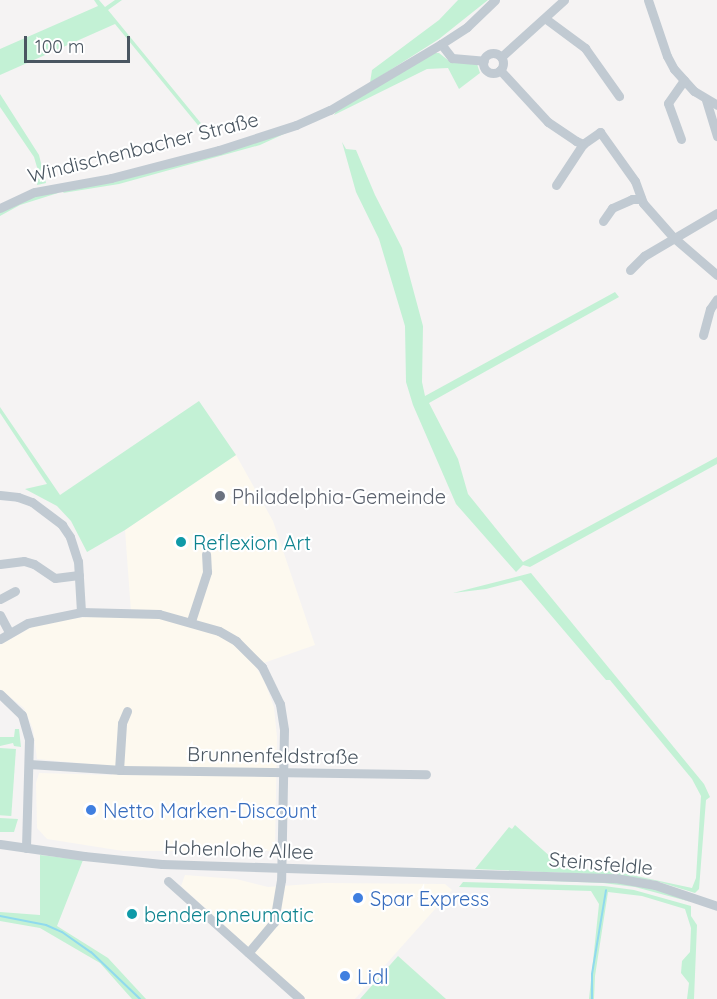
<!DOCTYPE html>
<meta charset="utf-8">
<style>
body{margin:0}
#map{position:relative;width:717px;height:999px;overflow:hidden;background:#f5f3f3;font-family:Quicksand,sans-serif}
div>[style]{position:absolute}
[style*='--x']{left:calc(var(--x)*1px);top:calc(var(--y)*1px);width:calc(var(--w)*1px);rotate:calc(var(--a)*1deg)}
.commercial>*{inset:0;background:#fdf9ef}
.green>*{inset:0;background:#c3f1d5;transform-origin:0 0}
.stream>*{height:2px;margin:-1px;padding:0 1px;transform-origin:1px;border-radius:1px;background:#90daee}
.minor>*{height:9px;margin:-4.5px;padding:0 4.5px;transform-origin:4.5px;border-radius:4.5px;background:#c1cad2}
.minor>.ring{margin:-4.5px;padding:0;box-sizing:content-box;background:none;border:9px solid #c1cad2;border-radius:50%}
.dots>*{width:16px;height:16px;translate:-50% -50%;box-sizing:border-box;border:3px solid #fff;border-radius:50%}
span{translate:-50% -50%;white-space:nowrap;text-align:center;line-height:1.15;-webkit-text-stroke:4.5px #fff;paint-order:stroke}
.street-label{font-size:20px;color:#4a5661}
.worship-label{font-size:20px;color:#5b616d}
.left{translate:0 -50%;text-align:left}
.culture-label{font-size:20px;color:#0d838f}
.shop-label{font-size:20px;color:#366cbe}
.scale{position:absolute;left:24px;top:36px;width:106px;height:27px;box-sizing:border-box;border:3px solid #4a5661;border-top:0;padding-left:8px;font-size:18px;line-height:21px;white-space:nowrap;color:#4a5661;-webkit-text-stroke:4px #fff;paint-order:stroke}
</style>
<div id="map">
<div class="commercial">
<div style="clip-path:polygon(236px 455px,273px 521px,315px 645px,255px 666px,264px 680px,274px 707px,277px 737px,275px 851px,123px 851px,47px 839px,37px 828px,36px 783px,39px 773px,112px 775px,109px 766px,37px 759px,33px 729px,24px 708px,0 689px,0 645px,34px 626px,52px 621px,131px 612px,125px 530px)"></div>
<div style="clip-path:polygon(185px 875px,236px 879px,268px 887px,324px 883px,445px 884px,452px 890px,355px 999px,305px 999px,181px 886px)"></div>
</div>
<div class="green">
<div style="clip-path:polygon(94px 0,99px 0,105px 7px,115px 0,122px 0,108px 10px,209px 133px,206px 135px,115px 24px,0 75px,0 49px,98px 6px)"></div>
<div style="clip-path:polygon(458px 0,488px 0,439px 39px,370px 83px,372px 70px,439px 20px)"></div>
<div style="clip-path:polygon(433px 53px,439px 53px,449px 61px,477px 64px,480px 73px,459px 89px,448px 68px,427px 69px,334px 115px,337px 110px)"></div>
<div style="clip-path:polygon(0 94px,39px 155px,46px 183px,37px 185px,39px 174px,34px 157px,0 107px)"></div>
<div style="clip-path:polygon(297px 128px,260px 145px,119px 184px,63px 193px,67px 188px,218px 154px)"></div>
<div style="clip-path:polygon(342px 142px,346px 149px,356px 150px,375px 195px,402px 248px,423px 326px,422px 382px,425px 396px,615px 292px,619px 297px,429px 403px,458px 459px,468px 494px,523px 562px,717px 457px,717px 464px,530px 567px,523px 565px,516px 572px,456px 504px,413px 405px,406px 382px,405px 326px,379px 239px,356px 192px)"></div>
<div style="clip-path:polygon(56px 191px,58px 193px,20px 205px,0 216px,0 211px,26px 199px)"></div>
<div style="clip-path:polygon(199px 401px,236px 455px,125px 530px,87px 552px,71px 521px,57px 506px,25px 489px,47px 484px,0 413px,0 407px,60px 495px)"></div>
<div style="clip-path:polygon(531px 573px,704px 784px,710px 797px,706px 800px,699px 889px,695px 893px,656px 881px,616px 875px,475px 869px,509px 827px,512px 829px,515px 825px,563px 868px,613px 871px,692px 888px,696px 878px,701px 796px,692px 779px,610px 680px,606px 680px,521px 580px,486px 589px,453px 593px)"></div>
<div style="clip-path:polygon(15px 729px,19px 729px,21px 747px,14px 746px,13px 743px,0 746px,0 737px,14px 737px)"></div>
<div style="left:0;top:748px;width:16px;height:67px;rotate:4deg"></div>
<div style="clip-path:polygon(0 818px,18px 819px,14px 832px,0 832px)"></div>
<div style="clip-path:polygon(40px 855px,83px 860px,57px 926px,108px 958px,146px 999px,132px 999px,100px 963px,40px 928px,0 921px,0 912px,40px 915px)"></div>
<div style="clip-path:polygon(405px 875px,615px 882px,656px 889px,691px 902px,635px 887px,603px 883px)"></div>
<div style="clip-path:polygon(463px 882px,604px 886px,634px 890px,691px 906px,691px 916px,697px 925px,694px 999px,687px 999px,689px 983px,681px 973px,682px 961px,690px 952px,691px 928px,685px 909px,642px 896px,608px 892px,595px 976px,594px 999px,589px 999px,599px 904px,591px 891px,459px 887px)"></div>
<div style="clip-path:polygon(398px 956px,446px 999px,360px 999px)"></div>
</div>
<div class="stream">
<div style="--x:0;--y:916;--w:47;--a:11.1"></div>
<div style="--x:46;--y:925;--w:17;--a:24"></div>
<div style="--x:62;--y:932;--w:35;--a:35"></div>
<div style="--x:91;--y:952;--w:68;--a:43.8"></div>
<div style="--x:592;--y:999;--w:25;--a:-90"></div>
<div style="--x:592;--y:974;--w:85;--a:-80.5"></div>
</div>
<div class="minor">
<div style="--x:648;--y:0;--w:59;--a:71.3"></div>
<div style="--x:667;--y:56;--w:15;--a:62"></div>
<div style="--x:674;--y:69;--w:30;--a:48"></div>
<div style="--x:694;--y:91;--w:27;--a:31"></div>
<div style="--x:546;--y:19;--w:49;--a:36.6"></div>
<div style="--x:585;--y:48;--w:59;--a:54.7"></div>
<div style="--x:441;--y:44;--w:18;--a:52"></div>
<div style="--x:452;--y:58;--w:32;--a:5"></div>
<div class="ring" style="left:483px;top:53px;width:11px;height:11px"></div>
<div style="--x:501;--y:57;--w:85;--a:-42.1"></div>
<div style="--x:500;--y:70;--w:71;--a:47.3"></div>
<div style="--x:548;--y:122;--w:34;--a:34"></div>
<div style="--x:576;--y:141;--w:8;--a:23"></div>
<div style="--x:583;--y:144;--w:21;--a:-35"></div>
<div style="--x:600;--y:132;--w:60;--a:54.5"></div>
<div style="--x:635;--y:181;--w:23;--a:70"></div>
<div style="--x:643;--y:203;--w:45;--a:48.6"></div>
<div style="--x:673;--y:237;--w:58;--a:40.8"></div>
<div style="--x:706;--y:100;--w:38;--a:73"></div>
<div style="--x:681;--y:139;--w:38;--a:-110"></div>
<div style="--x:668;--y:103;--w:28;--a:-55"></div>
<div style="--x:556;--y:185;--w:49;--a:-56.6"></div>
<div style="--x:0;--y:208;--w:38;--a:-25"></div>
<div style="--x:35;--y:192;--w:77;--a:-10.4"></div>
<div style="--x:111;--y:178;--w:112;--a:-14.5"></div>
<div style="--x:219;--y:150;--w:81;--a:-18"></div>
<div style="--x:296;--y:125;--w:37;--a:-24"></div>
<div style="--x:330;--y:110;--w:129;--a:-30.7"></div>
<div style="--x:441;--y:44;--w:31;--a:-33"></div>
<div style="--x:467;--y:27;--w:39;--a:-44"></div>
<div style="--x:603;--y:221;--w:16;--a:-55"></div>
<div style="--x:612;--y:208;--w:22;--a:-24"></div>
<div style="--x:632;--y:199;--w:9;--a:0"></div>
<div style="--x:630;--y:270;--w:20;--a:-45"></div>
<div style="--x:644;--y:256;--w:85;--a:-30.5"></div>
<div style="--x:703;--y:335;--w:27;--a:-75"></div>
<div style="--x:710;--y:309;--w:12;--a:-55"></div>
<div style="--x:0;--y:495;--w:18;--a:6"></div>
<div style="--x:18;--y:497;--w:15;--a:20"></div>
<div style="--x:32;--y:502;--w:38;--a:37"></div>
<div style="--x:62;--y:525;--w:14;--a:56"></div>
<div style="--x:70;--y:537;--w:25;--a:72"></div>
<div style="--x:78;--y:561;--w:51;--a:86.6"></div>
<div style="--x:0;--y:564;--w:24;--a:-7"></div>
<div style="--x:24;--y:561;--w:10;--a:17"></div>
<div style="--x:34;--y:564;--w:25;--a:34"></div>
<div style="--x:55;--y:578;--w:24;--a:-7"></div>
<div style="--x:0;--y:599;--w:17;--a:-28"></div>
<div style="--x:0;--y:615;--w:19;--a:62"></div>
<div style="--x:191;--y:621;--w:52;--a:-71.9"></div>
<div style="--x:207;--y:572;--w:18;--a:-93"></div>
<div style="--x:0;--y:639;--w:32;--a:-30"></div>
<div style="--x:28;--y:623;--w:54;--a:-11.7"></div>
<div style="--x:81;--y:612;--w:78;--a:1.5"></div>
<div style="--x:159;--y:614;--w:62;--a:15.8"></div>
<div style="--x:219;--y:631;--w:20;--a:30"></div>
<div style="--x:236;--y:641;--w:37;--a:45"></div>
<div style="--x:262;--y:667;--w:41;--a:64.1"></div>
<div style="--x:280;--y:704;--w:26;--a:81"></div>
<div style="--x:284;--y:730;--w:150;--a:91.1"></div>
<div style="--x:281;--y:880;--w:43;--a:99.5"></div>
<div style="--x:274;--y:922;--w:40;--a:130"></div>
<div style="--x:0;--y:694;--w:30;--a:44"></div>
<div style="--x:22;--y:715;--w:26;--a:74"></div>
<div style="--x:29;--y:740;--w:108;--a:91.6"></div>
<div style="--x:29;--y:764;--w:93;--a:3.7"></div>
<div style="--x:122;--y:770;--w:304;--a:0.8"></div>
<div style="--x:119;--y:770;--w:47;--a:-86.3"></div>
<div style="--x:122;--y:723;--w:13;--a:-67"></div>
<div style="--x:0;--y:844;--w:85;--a:8.1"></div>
<div style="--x:84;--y:856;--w:78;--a:5.9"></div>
<div style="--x:162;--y:864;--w:453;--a:1.8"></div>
<div style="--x:615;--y:878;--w:41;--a:9.9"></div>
<div style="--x:655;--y:885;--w:65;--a:18.7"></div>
<div style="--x:168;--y:881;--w:177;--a:41.8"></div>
</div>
<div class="dots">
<div style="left:220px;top:496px;background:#6b7280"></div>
<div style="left:181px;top:542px;background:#0f9aa8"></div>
<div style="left:91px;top:810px;background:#3f7fe0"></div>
<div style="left:358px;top:898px;background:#3f7fe0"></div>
<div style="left:132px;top:914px;background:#0f9aa8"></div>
<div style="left:345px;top:976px;background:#3f7fe0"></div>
</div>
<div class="street-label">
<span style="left:143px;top:147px;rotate:-14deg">Windischenbacher Straße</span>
<span style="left:273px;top:755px;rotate:1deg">Brunnenfeldstraße</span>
<span style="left:239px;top:849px;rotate:2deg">Hohenlohe Allee</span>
<span style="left:601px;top:863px;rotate:5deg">Steinsfeldle</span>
</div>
<div class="worship-label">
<span class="left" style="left:232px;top:496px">Philadelphia-Gemeinde</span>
</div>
<div class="culture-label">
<span class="left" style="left:193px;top:542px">Reflexion Art</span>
<span class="left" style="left:144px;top:914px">bender pneumatic</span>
</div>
<div class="shop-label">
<span class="left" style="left:103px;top:810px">Netto Marken-Discount</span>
<span class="left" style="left:370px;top:898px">Spar Express</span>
<span class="left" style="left:357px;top:976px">Lidl</span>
</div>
<div class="scale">100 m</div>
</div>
